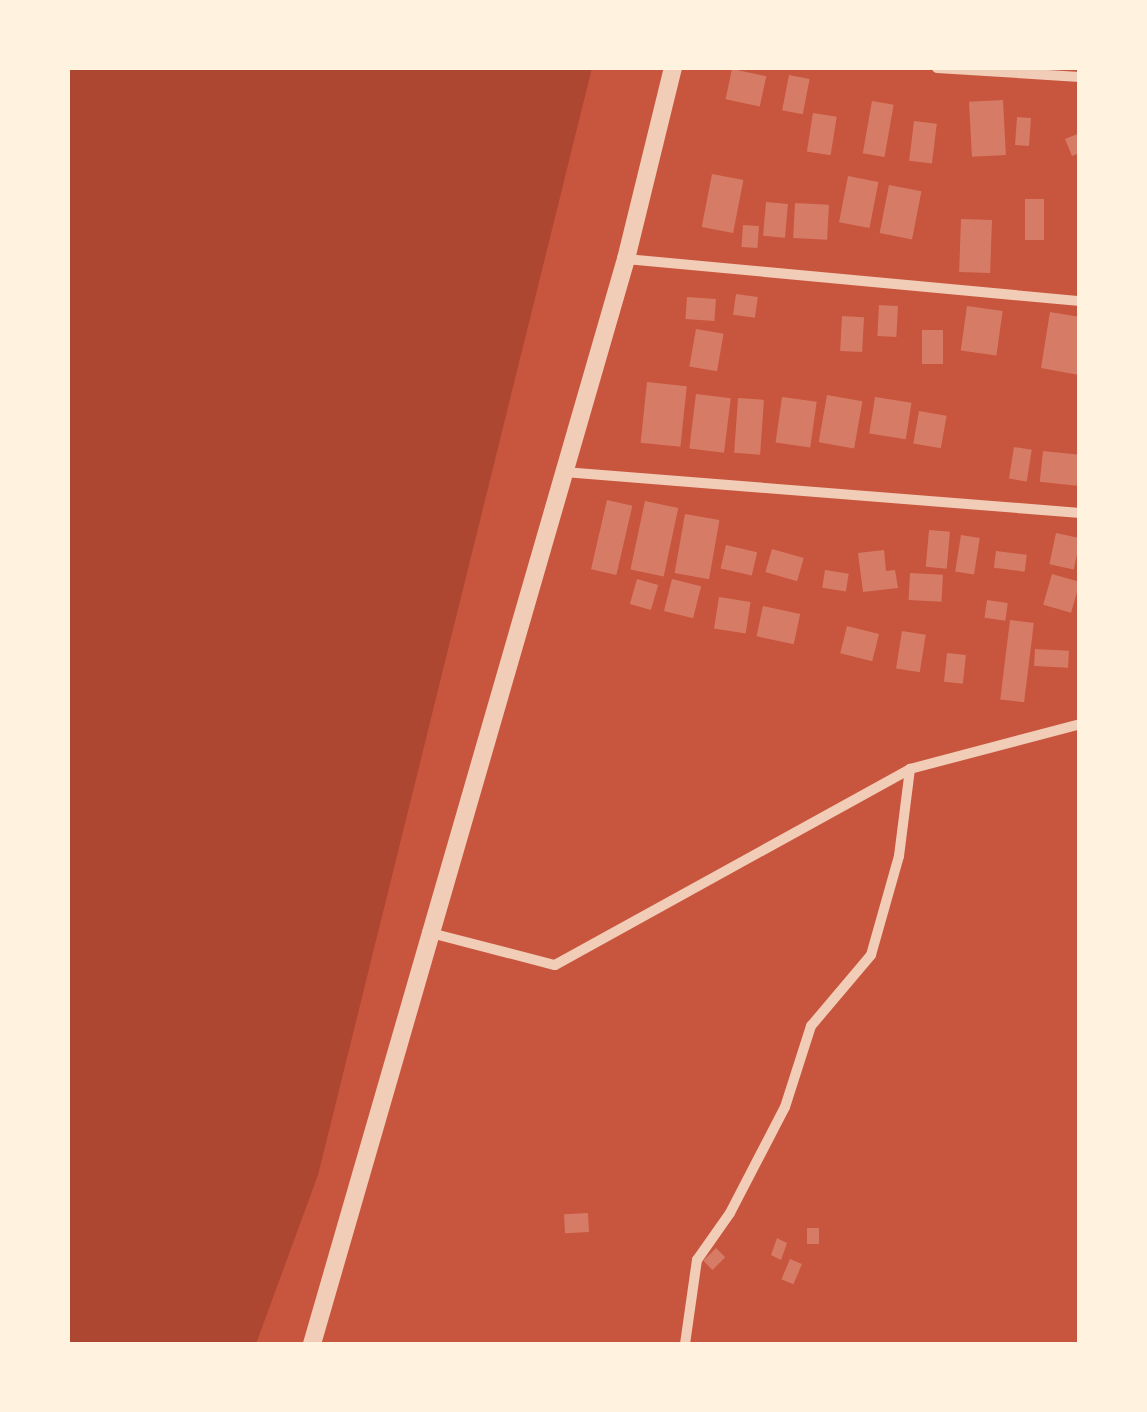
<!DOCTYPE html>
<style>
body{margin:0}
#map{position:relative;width:1147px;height:1412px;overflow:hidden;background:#c8553d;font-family:"Titillium Web",sans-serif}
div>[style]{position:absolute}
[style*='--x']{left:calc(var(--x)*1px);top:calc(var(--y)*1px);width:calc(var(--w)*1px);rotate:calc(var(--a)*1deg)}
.green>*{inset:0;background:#ae4732}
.building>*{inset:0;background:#d67c66;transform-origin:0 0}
.minor>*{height:10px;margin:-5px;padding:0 5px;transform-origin:5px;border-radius:5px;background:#f1ccb7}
.tertiary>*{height:18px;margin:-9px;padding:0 9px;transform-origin:9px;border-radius:9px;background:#f1ccb7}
span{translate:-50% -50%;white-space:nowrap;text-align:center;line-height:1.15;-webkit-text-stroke:10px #fff3e0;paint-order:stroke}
.frame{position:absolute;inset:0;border:70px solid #fff3e0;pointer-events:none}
</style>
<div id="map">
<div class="green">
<div style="clip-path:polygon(68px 68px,592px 68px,318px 1175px,256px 1344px,68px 1344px)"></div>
</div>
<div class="building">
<div style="left:732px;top:69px;width:35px;height:31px;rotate:12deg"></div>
<div style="left:789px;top:75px;width:21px;height:36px;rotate:11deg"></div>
<div style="left:1003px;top:100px;width:55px;height:34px;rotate:87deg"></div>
<div style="left:872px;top:101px;width:22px;height:53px;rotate:10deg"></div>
<div style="left:813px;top:113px;width:24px;height:39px;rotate:9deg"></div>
<div style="left:1017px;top:117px;width:14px;height:28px;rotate:4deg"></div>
<div style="left:914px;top:121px;width:23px;height:40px;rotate:7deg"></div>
<div style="clip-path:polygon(1080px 133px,1080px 153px,1072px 156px,1065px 139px)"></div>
<div style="left:712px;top:174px;width:32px;height:54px;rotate:11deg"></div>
<div style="left:848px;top:176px;width:31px;height:47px;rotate:11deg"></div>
<div style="left:889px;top:185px;width:33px;height:49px;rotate:11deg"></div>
<div style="left:1025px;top:199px;width:19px;height:41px"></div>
<div style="left:766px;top:202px;width:22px;height:34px;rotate:5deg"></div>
<div style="left:795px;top:203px;width:34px;height:35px;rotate:3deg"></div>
<div style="left:961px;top:219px;width:31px;height:53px;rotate:2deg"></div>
<div style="left:743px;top:225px;width:16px;height:22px;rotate:4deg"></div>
<div style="left:736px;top:294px;width:22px;height:21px;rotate:8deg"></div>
<div style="left:687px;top:297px;width:29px;height:22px;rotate:4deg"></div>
<div style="left:879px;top:305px;width:19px;height:31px;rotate:3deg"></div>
<div style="left:967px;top:306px;width:36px;height:45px;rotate:8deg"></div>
<div style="clip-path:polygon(1050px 312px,1080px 317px,1079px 375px,1041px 368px)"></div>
<div style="left:842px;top:316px;width:22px;height:35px;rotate:3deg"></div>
<div style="left:696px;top:329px;width:28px;height:38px;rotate:10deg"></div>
<div style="left:922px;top:330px;width:21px;height:34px"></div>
<div style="left:647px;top:382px;width:40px;height:61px;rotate:6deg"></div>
<div style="left:696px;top:394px;width:35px;height:55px;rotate:7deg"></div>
<div style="left:827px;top:395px;width:36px;height:48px;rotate:10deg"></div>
<div style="left:782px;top:397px;width:35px;height:46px;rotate:8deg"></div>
<div style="left:875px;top:397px;width:37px;height:37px;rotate:9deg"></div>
<div style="left:738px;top:398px;width:26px;height:55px;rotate:4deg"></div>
<div style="left:919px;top:411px;width:28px;height:33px;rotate:10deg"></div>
<div style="left:1014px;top:447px;width:18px;height:32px;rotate:9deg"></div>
<div style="left:1043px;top:451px;width:37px;height:31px;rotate:6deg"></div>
<div style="left:607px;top:500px;width:26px;height:71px;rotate:13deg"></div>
<div style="left:645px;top:501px;width:34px;height:70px;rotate:12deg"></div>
<div style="left:685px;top:514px;width:35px;height:60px;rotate:10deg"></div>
<div style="left:929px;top:530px;width:21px;height:37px;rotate:5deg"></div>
<div style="left:1056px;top:533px;width:25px;height:32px;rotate:12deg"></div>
<div style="left:961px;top:535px;width:19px;height:37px;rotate:9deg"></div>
<div style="left:726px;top:545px;width:32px;height:24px;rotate:13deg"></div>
<div style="left:772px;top:549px;width:33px;height:24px;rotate:16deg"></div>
<div style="clip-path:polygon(884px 550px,886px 571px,895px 570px,898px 588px,863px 592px,858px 553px)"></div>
<div style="left:996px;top:551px;width:31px;height:17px;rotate:7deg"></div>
<div style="left:825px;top:570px;width:24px;height:18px;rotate:9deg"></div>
<div style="left:910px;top:573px;width:33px;height:27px;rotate:3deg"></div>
<div style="left:1052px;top:574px;width:29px;height:32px;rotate:16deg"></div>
<div style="left:637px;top:579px;width:22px;height:26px;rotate:16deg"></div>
<div style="left:672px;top:579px;width:30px;height:33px;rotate:14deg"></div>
<div style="left:719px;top:597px;width:32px;height:32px;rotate:9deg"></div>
<div style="left:987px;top:600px;width:21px;height:18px;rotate:8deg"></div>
<div style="left:763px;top:606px;width:38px;height:31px;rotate:12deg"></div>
<div style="left:1010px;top:620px;width:24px;height:80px;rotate:7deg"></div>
<div style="left:847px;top:626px;width:33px;height:28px;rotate:14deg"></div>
<div style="left:902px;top:631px;width:24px;height:38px;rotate:9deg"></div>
<div style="left:1035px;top:649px;width:34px;height:17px;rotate:3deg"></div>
<div style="left:947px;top:653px;width:19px;height:29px;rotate:6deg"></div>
<div style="left:588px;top:1213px;width:19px;height:24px;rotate:87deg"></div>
<div style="left:807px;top:1228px;width:12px;height:16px"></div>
<div style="clip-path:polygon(777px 1238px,787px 1243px,781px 1260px,771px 1255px)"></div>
<div style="left:716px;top:1248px;width:13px;height:18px;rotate:45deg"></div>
<div style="left:790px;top:1259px;width:13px;height:22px;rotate:23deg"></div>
</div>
<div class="minor">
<div style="--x:937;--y:68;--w:143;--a:3.6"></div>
<div style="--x:626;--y:259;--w:456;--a:5.3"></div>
<div style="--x:564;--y:472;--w:518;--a:4.54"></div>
<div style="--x:427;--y:932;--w:132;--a:14.5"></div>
<div style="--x:555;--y:965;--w:406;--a:-28.9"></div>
<div style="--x:910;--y:769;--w:176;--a:-14.8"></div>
<div style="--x:685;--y:1344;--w:85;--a:-81.9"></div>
<div style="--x:697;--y:1260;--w:57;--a:-54.9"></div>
<div style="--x:730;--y:1213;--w:119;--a:-62.6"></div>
<div style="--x:785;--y:1107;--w:85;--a:-72.2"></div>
<div style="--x:811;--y:1026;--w:93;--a:-49.8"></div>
<div style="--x:871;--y:955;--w:103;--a:-74.2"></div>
<div style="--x:899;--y:856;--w:88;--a:-82.8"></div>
</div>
<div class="tertiary">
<div style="--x:312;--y:1344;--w:1130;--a:-73.86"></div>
<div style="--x:626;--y:259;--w:197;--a:-76.2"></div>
</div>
<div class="frame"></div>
</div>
